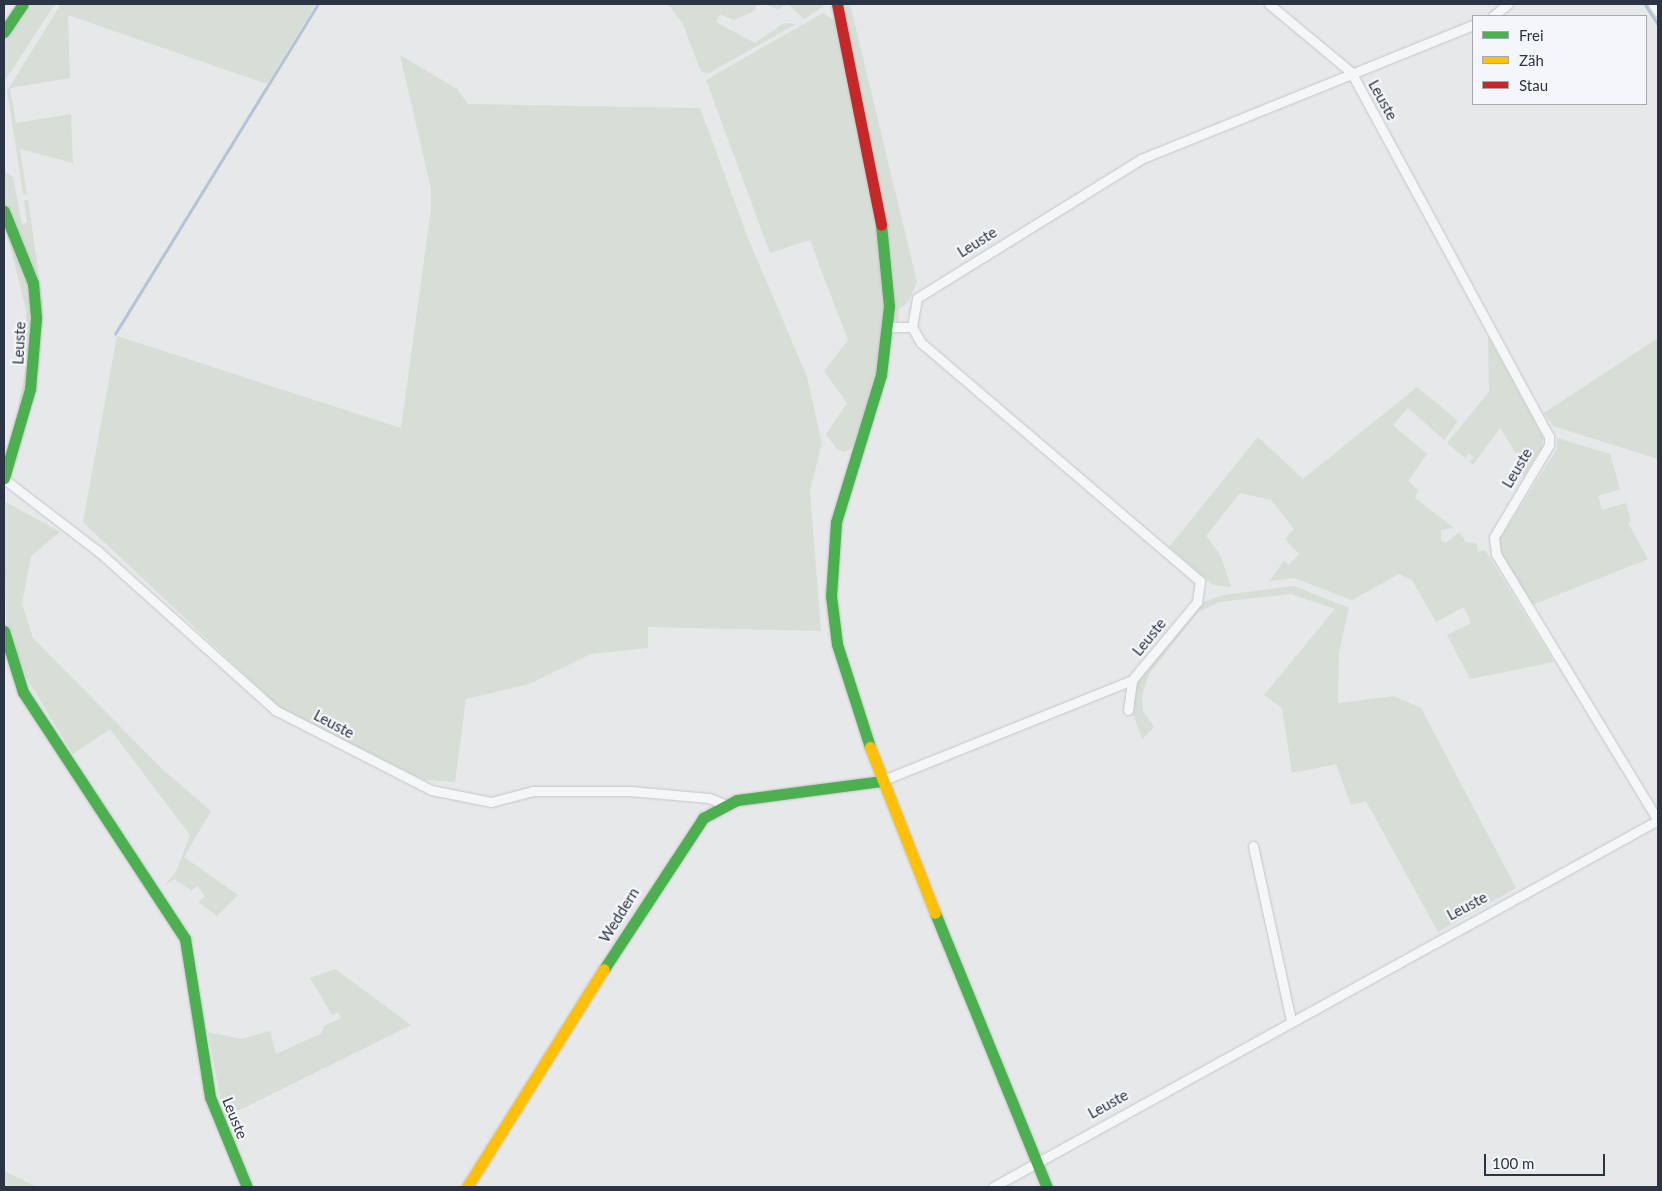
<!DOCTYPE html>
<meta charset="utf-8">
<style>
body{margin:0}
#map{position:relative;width:1662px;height:1191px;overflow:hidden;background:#e6e8ea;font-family:Lato,sans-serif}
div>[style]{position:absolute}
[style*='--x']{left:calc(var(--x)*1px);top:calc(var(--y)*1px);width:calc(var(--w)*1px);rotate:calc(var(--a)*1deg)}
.green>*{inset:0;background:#d6ded6}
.stream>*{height:2.5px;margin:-1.25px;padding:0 1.25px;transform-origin:1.25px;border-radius:1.25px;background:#b4c4d5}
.roads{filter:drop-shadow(0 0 1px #c4c6c8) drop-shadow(0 0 1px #c4c6c8)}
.street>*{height:9px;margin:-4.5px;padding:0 4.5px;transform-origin:4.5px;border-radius:4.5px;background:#f5f6f7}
.fast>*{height:11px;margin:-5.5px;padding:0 5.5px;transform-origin:5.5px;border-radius:5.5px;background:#4caf50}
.slow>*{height:11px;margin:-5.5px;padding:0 5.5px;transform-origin:5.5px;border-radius:5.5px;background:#ffc107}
.jam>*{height:11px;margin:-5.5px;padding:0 5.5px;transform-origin:5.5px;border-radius:5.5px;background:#c62828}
span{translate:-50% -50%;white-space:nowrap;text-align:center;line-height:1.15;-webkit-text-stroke:4.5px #f4f6f9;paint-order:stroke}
.street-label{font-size:15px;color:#2b3445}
.frame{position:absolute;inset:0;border:5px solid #2b3445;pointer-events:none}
.legend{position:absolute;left:1472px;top:15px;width:175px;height:90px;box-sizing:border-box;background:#f4f6f9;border:1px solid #a4a8b1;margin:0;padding:6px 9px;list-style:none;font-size:15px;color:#2b3445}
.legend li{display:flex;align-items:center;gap:10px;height:25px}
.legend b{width:25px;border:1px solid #a4a8b1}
.scale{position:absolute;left:1484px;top:1154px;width:121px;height:22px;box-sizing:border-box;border:2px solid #2b3445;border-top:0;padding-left:6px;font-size:15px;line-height:18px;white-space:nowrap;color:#2b3445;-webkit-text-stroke:4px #f4f6f9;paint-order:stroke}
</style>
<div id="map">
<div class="green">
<div style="clip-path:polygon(32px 4px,55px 4px,4px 82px,4px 44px)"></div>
<div style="clip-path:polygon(61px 4px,316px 4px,267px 84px,68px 15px,70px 78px,10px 88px,16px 123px,71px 114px,73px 163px,20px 149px,27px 196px,23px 193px,7px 91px)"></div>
<div style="clip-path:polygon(668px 4px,757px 4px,754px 11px,734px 20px,720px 14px,716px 22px,755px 43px,784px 23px,796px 24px,709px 73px,701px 72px,683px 24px)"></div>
<div style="clip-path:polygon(788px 4px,778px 9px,767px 5px,823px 4px,824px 6px,804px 19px)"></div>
<div style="clip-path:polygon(843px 4px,850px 4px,917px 282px,908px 302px,899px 309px,898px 323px,894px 318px)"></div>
<div style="clip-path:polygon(823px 13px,837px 22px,879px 234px,885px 295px,879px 362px,853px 447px,845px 452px,837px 449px,826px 434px,847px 403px,824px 371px,848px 340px,821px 270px,810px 240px,770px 253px,706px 80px)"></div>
<div style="clip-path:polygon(400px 55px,457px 89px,468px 104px,700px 108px,748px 238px,807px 377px,822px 443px,810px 491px,821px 631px,648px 627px,648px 648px,591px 654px,529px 684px,466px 699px,455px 782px,424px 780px,284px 712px,83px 522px,117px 336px,401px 428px,431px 209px,431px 189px)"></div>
<div style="clip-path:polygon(4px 171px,13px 177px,22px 224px,27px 223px,24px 200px,28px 200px,43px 304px,39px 374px,34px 273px,4px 202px)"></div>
<div style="clip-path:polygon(4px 220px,21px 254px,31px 300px,29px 373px,15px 422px,25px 372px,26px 311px)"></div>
<div style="clip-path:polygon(1488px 336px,1543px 437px,1542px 447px,1524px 476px,1514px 470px,1517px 455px,1500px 428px,1473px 465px,1469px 461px,1474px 458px,1468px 453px,1466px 459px,1447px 443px,1489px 392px)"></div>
<div style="clip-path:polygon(1658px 338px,1658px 459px,1553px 426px,1544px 413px)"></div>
<div style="clip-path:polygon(1417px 387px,1458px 421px,1444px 440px,1408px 408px,1393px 425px,1427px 454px,1408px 481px,1418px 490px,1415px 498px,1454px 528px,1441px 530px,1441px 541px,1446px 543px,1459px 532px,1466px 542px,1477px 544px,1478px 552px,1485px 550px,1554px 662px,1470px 679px,1447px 635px,1471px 623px,1464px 607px,1436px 622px,1412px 580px,1399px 574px,1352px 600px,1294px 578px,1269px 581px,1284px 561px,1289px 565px,1299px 554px,1285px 539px,1294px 529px,1271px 500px,1240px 493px,1206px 536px,1220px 554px,1231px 587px,1213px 585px,1169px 547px,1258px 437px,1303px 479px)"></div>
<div style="clip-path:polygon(1557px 438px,1610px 454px,1620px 489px,1598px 496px,1602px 510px,1626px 503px,1631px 521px,1628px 523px,1648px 559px,1532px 605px,1499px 550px,1499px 540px,1557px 449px)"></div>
<div style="clip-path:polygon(4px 501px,60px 532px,31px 556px,22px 604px,33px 638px,162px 769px,211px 811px,184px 857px,238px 895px,217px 916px,198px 902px,205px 897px,198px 886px,191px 890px,174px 879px,164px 886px,176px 872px,190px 835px,110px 729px,73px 754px,12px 654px,6px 621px)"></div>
<div style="clip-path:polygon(1294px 586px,1349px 608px,1339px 652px,1338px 703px,1394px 696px,1421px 708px,1516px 888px,1438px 932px,1366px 801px,1351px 805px,1336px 764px,1292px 773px,1282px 708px,1264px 695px,1335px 609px,1291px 594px,1219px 602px,1198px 612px,1149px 674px,1142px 695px,1143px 711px,1154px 727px,1142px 739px,1133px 714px,1134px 687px,1198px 604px,1224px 595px)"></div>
<div style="clip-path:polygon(335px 969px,411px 1025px,224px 1118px,208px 1032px,241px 1039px,270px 1031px,276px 1054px,322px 1033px,324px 1026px,341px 1018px,338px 1012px,332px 1015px,310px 978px)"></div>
<div style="clip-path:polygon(4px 1171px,37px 1187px,4px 1187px)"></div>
</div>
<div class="stream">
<div style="--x:1645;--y:4;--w:24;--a:57"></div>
<div style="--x:115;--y:334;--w:387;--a:-58.4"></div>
</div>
<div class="roads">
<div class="street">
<div style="--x:1269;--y:4;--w:107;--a:39.7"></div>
<div style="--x:1351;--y:72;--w:414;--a:61.5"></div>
<div style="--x:1549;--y:436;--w:9;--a:90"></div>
<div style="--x:1549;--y:445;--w:107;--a:120.9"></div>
<div style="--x:1494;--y:537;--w:17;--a:83"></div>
<div style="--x:1496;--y:554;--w:311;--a:58.7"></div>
<div style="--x:1653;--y:4;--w:9;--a:58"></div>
<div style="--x:1493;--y:16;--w:19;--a:-39"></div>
<div style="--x:888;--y:327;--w:24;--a:0"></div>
<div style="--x:4;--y:479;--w:118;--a:37.5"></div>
<div style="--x:98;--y:551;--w:238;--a:41.9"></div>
<div style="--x:275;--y:710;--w:175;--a:27.1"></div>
<div style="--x:431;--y:790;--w:61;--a:11.3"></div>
<div style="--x:491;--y:802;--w:43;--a:-14.7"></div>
<div style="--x:533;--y:791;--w:97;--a:0"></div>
<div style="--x:630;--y:791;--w:79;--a:5.1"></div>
<div style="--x:709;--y:798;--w:16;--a:22"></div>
<div style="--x:1128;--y:710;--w:30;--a:-82"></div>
<div style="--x:881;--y:781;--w:271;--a:-21.9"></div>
<div style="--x:1132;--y:680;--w:102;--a:-50.2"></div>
<div style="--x:1197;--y:602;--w:21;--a:-82"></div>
<div style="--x:1200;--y:581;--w:367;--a:-139.5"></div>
<div style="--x:921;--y:343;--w:18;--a:-119"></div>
<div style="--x:912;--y:327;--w:29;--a:-80"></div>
<div style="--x:917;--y:298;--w:264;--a:-31.8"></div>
<div style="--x:1141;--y:159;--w:358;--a:-22"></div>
<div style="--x:1253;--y:846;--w:178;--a:77.7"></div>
<div style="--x:993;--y:1187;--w:760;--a:-28.89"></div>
</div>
<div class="fast">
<div style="--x:4;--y:32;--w:34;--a:-56"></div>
<div style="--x:4;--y:211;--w:78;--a:68.1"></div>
<div style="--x:33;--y:283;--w:35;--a:85"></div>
<div style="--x:36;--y:318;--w:71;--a:94.8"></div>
<div style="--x:30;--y:389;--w:93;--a:106.3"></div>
<div style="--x:4;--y:631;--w:64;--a:72.7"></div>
<div style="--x:23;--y:692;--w:295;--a:56.7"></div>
<div style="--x:185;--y:939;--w:160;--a:81"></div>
<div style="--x:210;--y:1097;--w:97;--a:67.7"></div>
<div style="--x:870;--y:747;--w:108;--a:-107.8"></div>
<div style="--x:837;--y:644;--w:48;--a:-97.1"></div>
<div style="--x:831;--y:596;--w:74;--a:-86.1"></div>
<div style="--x:836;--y:522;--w:154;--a:-73"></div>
<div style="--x:881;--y:375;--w:69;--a:-83.4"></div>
<div style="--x:889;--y:306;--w:81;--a:-95.6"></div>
<div style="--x:935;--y:913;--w:296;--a:67.8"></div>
<div style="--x:604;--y:969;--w:181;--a:-56.7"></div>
<div style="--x:703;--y:818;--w:38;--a:-28"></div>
<div style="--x:737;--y:800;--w:145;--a:-7.5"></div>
</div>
<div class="slow">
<div style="--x:870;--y:747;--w:178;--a:68.6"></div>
<div style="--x:467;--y:1187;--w:257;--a:-57.9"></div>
</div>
<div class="jam">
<div style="--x:837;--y:4;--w:225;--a:78.7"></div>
</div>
</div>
<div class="street-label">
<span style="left:1383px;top:100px;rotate:61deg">Leuste</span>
<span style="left:977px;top:242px;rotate:-32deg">Leuste</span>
<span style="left:19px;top:343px;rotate:-87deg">Leuste</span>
<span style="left:1517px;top:468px;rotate:-59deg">Leuste</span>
<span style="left:1149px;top:637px;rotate:-51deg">Leuste</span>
<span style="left:334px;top:724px;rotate:28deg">Leuste</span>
<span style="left:1467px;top:906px;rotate:-28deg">Leuste</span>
<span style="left:619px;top:915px;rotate:-58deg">Weddern</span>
<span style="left:1108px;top:1104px;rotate:-29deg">Leuste</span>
<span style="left:235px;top:1118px;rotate:68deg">Leuste</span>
</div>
<div class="frame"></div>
<ul class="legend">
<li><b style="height:6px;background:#4caf50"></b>Frei</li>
<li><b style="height:6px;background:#ffc107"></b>Zäh</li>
<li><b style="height:6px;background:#c62828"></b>Stau</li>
</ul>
<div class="scale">100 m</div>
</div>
